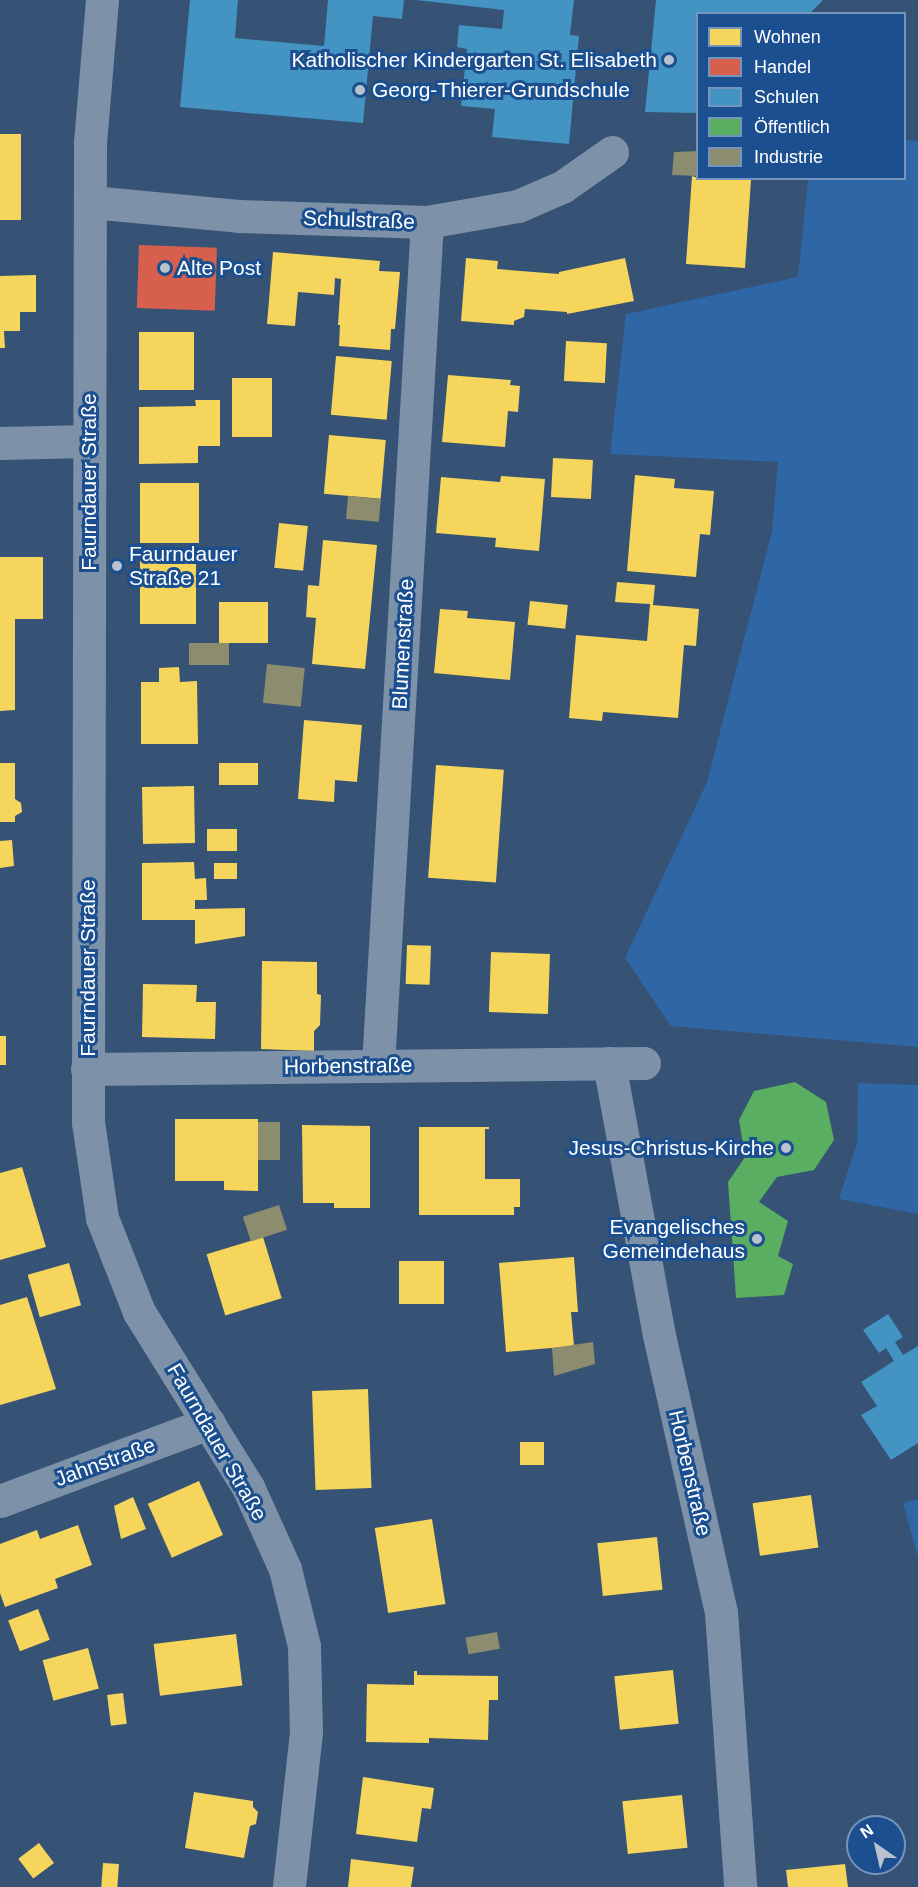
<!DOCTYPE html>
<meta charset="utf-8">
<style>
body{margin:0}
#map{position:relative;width:918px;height:1887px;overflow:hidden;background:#365274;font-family:Arial,sans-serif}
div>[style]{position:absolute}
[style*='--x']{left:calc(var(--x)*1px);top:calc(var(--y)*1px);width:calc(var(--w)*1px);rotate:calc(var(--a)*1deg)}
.green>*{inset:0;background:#2f66a5}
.homes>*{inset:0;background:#f6d55c;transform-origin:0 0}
.shops>*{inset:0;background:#d6604d;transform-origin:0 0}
.schools>*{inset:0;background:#4393c3}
.public>*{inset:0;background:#5aae61}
.industry>*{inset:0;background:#8c8c6e;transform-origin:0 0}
.minor>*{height:33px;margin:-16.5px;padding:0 16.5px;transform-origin:16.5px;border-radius:16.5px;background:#7d92a8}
.tertiary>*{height:33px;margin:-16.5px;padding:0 16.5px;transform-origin:16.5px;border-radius:16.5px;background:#7d92a8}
.dots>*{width:16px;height:16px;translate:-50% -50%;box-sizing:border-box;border:3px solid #1b4f8f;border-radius:50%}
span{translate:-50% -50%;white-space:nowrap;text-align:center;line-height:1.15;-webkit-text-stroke:6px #1b4f8f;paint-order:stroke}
.poi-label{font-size:21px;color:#fff}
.right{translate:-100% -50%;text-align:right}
.left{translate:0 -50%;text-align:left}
.street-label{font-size:21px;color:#fff}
.legend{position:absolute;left:696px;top:12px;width:210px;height:168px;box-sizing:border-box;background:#1b4f8f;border:2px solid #7695bc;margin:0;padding:8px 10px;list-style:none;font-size:18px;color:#fff}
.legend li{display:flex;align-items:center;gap:12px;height:30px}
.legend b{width:30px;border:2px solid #7695bc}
.north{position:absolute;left:846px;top:1815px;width:60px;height:60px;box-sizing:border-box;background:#1b4f8f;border:2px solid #7695bc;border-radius:50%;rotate:326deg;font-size:16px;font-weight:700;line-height:24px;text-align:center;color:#fff}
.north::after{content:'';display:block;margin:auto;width:21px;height:27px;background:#b9c2ce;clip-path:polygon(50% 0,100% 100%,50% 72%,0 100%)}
</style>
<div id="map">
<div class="green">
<div style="clip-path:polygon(905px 140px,918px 141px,918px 1047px,671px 1026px,625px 958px,707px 782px,772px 531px,778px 462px,610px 454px,626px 314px,798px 277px,808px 179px,904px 178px)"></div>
<div style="clip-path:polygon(858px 1083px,918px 1085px,918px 1214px,839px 1199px,857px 1143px)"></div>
<div style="clip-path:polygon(918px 1499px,918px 1558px,903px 1503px)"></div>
</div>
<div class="homes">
<div style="left:0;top:134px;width:21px;height:86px"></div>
<div style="clip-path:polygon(692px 176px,698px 178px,751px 180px,745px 268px,686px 264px)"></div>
<div style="clip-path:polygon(273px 252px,380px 261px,379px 271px,400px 272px,395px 329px,391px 329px,390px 350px,339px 346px,340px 325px,338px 325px,341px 279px,335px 278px,334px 295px,298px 292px,295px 326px,267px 324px)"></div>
<div style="clip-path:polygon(466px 258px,498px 261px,497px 269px,559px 274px,559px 272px,625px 258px,634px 301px,567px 314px,567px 312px,525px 309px,524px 317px,514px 321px,514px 325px,461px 321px)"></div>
<div style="clip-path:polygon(36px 275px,36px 312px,20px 312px,20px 331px,4px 331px,5px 348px,0 348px,0 276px)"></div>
<div style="left:139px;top:332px;width:55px;height:58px"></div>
<div style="left:566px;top:341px;width:41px;height:40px;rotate:3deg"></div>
<div style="left:336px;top:356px;width:56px;height:59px;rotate:5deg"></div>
<div style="clip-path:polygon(448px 375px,511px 380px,510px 385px,520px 386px,518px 412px,508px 411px,505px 447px,442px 442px)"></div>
<div style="left:232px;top:378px;width:40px;height:59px"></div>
<div style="clip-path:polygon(195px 400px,220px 400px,220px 446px,198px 446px,198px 463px,139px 464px,139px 407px,196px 406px)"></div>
<div style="left:329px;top:435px;width:57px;height:59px;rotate:5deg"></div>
<div style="left:553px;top:458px;width:40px;height:39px;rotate:3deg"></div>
<div style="clip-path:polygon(635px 475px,675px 479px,674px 488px,714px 491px,710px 535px,700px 534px,696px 577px,627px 571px)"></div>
<div style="clip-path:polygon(501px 476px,545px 479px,539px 551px,495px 547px,496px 538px,436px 533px,441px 477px,500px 482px)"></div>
<div style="left:140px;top:483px;width:59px;height:60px"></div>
<div style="left:279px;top:523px;width:29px;height:45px;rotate:6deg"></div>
<div style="clip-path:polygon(323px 540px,377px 545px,365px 669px,312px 664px,316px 618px,306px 617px,308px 585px,319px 586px)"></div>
<div style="clip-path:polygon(0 557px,43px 557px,43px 619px,15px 619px,15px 710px,0 711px)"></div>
<div style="left:196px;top:561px;width:63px;height:56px;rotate:90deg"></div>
<div style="clip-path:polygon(617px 582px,655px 585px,653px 605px,699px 609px,696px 646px,684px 645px,678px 718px,603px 712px,602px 721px,569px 718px,576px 635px,647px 641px,650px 604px,615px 602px)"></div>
<div style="left:530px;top:601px;width:38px;height:24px;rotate:6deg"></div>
<div style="left:219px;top:602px;width:49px;height:41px"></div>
<div style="clip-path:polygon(440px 609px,468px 611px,467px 618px,515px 622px,510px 680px,434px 673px)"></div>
<div style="clip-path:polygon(179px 667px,180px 682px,197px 681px,198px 744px,141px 744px,141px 682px,159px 682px,159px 668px)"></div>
<div style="clip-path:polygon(304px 720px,362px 725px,357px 782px,335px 780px,334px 802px,298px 799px)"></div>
<div style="clip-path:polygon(0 763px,15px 763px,15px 799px,21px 803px,22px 812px,15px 816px,15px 822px,0 822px)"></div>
<div style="left:219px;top:763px;width:39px;height:22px"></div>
<div style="left:436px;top:765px;width:68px;height:113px;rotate:4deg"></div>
<div style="left:194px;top:786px;width:57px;height:52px;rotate:89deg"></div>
<div style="left:237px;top:829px;width:22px;height:30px;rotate:90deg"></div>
<div style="clip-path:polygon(12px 840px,14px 866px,0 868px,0 841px)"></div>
<div style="clip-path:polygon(194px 862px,195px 879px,206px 878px,207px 900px,195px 900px,195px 909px,245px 908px,245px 936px,195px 944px,195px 920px,142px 920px,142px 863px)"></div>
<div style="left:214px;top:863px;width:23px;height:16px"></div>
<div style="left:407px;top:945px;width:24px;height:39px;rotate:2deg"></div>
<div style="left:491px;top:952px;width:59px;height:60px;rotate:2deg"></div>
<div style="clip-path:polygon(262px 961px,317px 962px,317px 994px,321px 995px,320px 1025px,314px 1031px,314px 1051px,261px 1049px)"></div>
<div style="clip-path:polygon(143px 984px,197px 985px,196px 1002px,216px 1002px,215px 1039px,142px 1037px)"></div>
<div style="left:0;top:1036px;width:6px;height:29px"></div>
<div style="clip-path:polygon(175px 1119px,258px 1119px,258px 1191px,224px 1190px,224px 1181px,175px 1181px)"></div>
<div style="clip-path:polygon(302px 1125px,370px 1126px,370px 1208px,334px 1208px,334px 1203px,303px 1203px)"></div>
<div style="clip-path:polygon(419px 1127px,489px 1127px,489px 1129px,485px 1129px,485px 1179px,520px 1179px,520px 1207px,514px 1207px,514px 1215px,419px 1215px)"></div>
<div style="clip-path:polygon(22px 1167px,46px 1247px,0 1260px,0 1173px)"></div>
<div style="left:263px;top:1237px;width:64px;height:59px;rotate:73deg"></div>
<div style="clip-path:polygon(574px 1257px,578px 1312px,571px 1312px,574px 1346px,506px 1352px,499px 1263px)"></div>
<div style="left:399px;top:1261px;width:45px;height:43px"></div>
<div style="left:69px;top:1263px;width:44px;height:43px;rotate:74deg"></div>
<div style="clip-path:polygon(27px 1297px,56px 1389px,0 1405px,0 1305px)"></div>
<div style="left:368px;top:1389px;width:99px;height:56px;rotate:88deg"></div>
<div style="left:520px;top:1442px;width:24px;height:23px"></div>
<div style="left:199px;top:1481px;width:59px;height:56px;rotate:66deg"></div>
<div style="left:811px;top:1495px;width:53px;height:59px;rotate:82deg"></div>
<div style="clip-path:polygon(133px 1497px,146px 1529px,121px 1539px,114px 1506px)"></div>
<div style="left:432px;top:1519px;width:86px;height:58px;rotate:81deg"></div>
<div style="clip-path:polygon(78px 1525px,92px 1565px,55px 1579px,58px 1588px,5px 1607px,0 1593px,0 1544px,37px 1530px,40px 1539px)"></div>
<div style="left:657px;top:1537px;width:53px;height:60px;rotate:84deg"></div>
<div style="left:38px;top:1609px;width:33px;height:32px;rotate:69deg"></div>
<div style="left:236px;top:1634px;width:52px;height:83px;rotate:83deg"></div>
<div style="left:88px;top:1648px;width:42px;height:47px;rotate:75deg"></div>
<div style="left:673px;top:1670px;width:54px;height:59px;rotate:84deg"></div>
<div style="clip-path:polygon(414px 1671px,417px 1671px,417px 1675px,498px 1676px,498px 1700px,489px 1700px,488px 1740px,429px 1738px,429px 1743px,366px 1742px,367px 1684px,414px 1685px)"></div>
<div style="left:123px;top:1693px;width:31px;height:16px;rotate:83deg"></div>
<div style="clip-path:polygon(363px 1777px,434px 1788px,431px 1809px,422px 1808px,417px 1842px,356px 1834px)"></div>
<div style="clip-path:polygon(194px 1792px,253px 1801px,253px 1807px,258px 1812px,256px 1824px,250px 1826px,244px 1858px,185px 1848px)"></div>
<div style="left:682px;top:1795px;width:53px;height:60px;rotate:84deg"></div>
<div style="left:39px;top:1843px;width:25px;height:26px;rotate:53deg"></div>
<div style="clip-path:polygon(351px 1859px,414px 1867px,411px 1887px,348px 1887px)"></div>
<div style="left:103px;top:1863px;width:16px;height:24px;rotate:4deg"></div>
<div style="clip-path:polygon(845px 1864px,848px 1887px,788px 1887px,786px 1870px)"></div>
</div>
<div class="shops">
<div style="left:139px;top:245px;width:78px;height:63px;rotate:2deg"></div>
</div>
<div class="schools">
<div style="clip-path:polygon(190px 0,238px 0,235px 38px,324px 46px,328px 0,404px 0,402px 19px,373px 16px,363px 123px,180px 107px)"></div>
<div style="clip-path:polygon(416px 0,574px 0,570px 35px,579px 36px,569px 144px,492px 137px,495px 109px,461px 106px,467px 49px,457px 47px,459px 25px,502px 29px,504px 10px)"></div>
<div style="clip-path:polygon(656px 0,823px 0,809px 14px,698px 14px,698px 113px,645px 112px)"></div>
<div style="clip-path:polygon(888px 1314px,903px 1337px,895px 1342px,903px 1355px,918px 1346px,918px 1443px,891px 1460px,861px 1415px,877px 1406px,861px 1382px,894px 1361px,886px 1348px,879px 1353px,863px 1330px)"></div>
</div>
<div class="public">
<div style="clip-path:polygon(795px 1082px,826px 1102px,834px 1140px,814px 1170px,777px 1177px,759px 1202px,788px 1221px,778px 1256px,793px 1264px,784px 1295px,736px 1298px,728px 1182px,745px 1157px,739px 1120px,754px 1091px)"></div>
</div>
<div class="industry">
<div style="clip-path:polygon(698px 151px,698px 176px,672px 175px,674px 152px)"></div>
<div style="left:348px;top:496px;width:33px;height:23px;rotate:5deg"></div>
<div style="left:229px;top:643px;width:22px;height:40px;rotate:90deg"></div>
<div style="left:267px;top:664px;width:38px;height:39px;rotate:6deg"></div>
<div style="left:258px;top:1122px;width:22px;height:38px"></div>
<div style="left:279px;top:1205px;width:26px;height:38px;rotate:72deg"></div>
<div style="clip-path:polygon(593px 1342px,595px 1364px,554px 1376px,552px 1348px)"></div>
<div style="left:497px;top:1632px;width:17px;height:32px;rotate:80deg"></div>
</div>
<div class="minor">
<div style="--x:91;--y:202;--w:148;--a:5.4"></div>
<div style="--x:238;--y:216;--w:189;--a:1.8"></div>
<div style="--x:427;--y:222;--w:92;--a:-10"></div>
<div style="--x:518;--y:206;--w:48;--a:-23.4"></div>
<div style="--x:562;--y:187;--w:61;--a:-35"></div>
<div style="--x:609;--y:1063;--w:277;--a:79.6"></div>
<div style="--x:659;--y:1335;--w:284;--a:77.4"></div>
<div style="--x:721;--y:1612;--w:276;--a:86"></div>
<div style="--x:378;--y:1066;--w:845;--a:-86.68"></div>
<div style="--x:87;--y:1069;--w:557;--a:-0.62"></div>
<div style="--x:0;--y:1501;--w:223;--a:-20.5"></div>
</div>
<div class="tertiary">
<div style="--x:102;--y:0;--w:143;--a:94.8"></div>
<div style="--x:90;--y:142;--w:980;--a:90.12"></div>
<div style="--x:88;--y:1122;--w:97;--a:81.7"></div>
<div style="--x:102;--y:1218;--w:101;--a:68.5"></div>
<div style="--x:139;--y:1312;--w:206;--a:58.1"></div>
<div style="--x:248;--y:1487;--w:90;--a:65.7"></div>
<div style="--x:285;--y:1569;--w:79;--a:76.1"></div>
<div style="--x:304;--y:1646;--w:86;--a:88.7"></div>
<div style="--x:306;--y:1732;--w:156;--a:96.3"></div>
<div style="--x:0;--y:443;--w:88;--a:-1.3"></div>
</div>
<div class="dots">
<div style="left:669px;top:60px;background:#b9c2ce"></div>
<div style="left:360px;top:90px;background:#b9c2ce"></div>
<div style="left:165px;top:268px;background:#b9c2ce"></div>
<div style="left:117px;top:566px;background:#b9c2ce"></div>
<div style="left:786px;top:1148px;background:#b9c2ce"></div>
<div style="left:757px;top:1239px;background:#b9c2ce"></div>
</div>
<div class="poi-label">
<span class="right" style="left:657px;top:60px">Katholischer Kindergarten St. Elisabeth</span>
<span class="left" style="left:372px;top:90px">Georg-Thierer-Grundschule</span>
<span class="left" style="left:177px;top:268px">Alte Post</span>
<span class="left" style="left:129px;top:566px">Faurndauer<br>Straße 21</span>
<span class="right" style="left:774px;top:1148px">Jesus-Christus-Kirche</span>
<span class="right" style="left:745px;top:1239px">Evangelisches<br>Gemeindehaus</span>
</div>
<div class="street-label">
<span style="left:359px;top:220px;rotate:2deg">Schulstraße</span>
<span style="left:89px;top:482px;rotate:-90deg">Faurndauer Straße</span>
<span style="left:403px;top:644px;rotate:-87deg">Blumenstraße</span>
<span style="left:88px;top:968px;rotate:-90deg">Faurndauer Straße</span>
<span style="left:348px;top:1066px;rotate:-1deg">Horbenstraße</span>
<span style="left:217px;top:1442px;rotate:60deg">Faurndauer Straße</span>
<span style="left:105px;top:1462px;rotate:-20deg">Jahnstraße</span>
<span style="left:690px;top:1473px;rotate:77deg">Horbenstraße</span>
</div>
<ul class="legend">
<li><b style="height:16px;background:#f6d55c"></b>Wohnen</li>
<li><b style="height:16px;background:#d6604d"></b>Handel</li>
<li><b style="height:16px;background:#4393c3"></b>Schulen</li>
<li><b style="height:16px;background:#5aae61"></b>Öffentlich</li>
<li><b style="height:16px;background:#8c8c6e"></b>Industrie</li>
</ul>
<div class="north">N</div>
</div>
